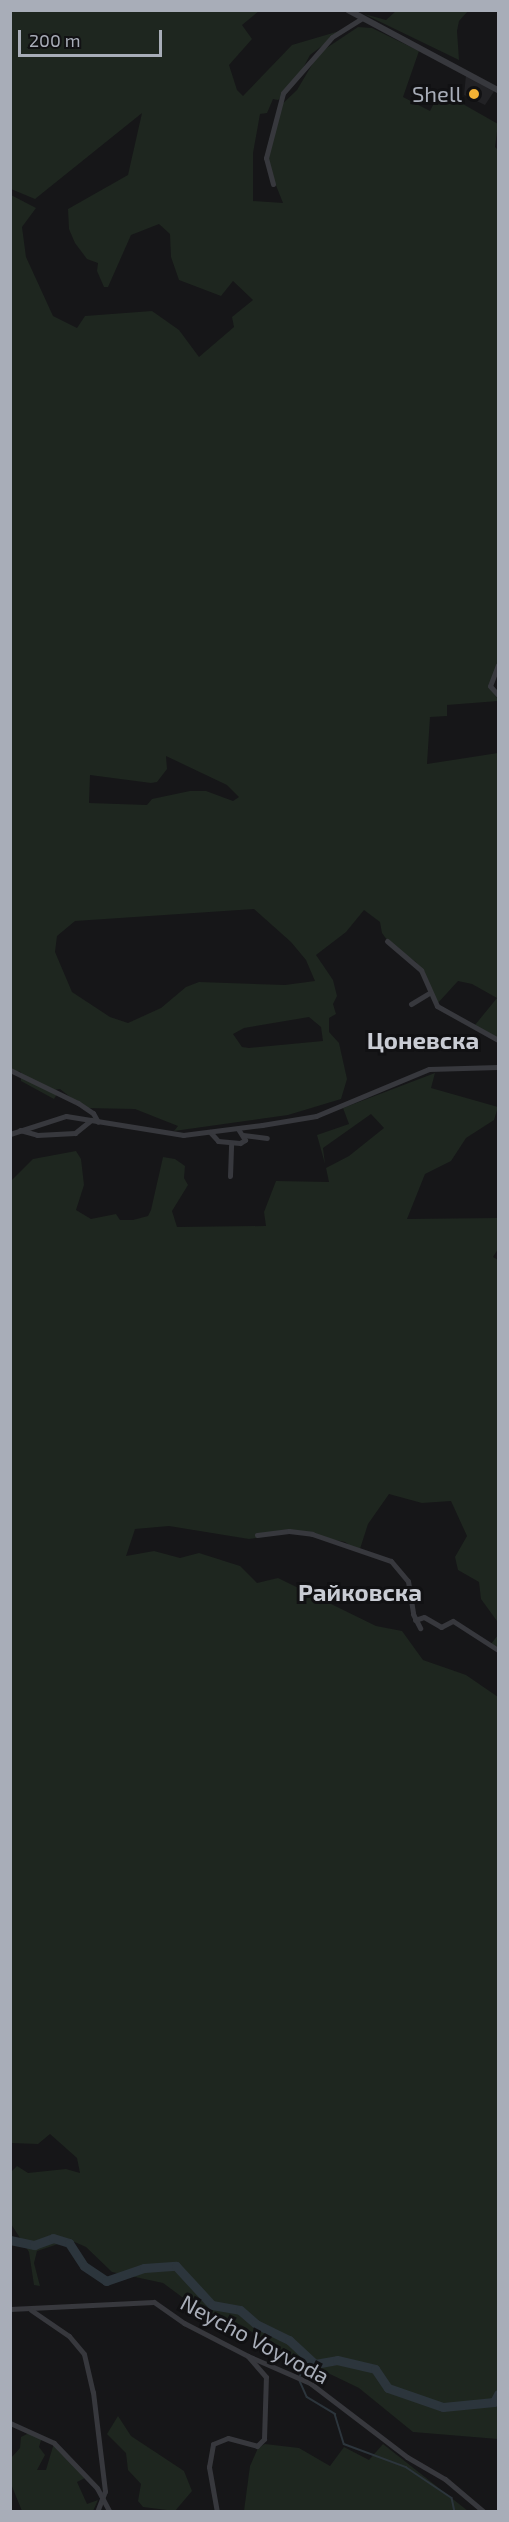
<!DOCTYPE html>
<meta charset="utf-8">
<style>
body{margin:0}
#map{position:relative;width:509px;height:2522px;overflow:hidden;background:#161618;font-family:"Exo 2",sans-serif}
div>[style]{position:absolute}
[style*='--x']{left:calc(var(--x)*1px);top:calc(var(--y)*1px);width:calc(var(--w)*1px);rotate:calc(var(--a)*1deg)}
.built>*{inset:0;background:#222225}
.green>*{inset:0;background:#1e261f}
.stream>*{height:1.5px;margin:-0.75px;padding:0 0.75px;transform-origin:0.75px;border-radius:0.75px;background:#2c353c}
.river>*{height:9px;margin:-4.5px;padding:0 4.5px;transform-origin:4.5px;border-radius:4.5px;background:#2c353c}
.minor>*{height:5px;margin:-2.5px;padding:0 2.5px;transform-origin:2.5px;border-radius:2.5px;background:#37383d}
.tertiary>*{height:6px;margin:-3px;padding:0 3px;transform-origin:3px;border-radius:3px;background:#37383d}
.dots>*{width:16px;height:16px;translate:-50% -50%;box-sizing:border-box;border:3px solid #111113;border-radius:50%}
span{translate:-50% -50%;white-space:nowrap;text-align:center;line-height:1.15;-webkit-text-stroke:6px #111113;paint-order:stroke}
.poi-label{font-size:22px;color:#a8adb8}
.right{translate:-100% -50%;text-align:right}
.street-label{font-size:22px;color:#a8adb8}
.neighbourhood-label{font-size:24px;color:#c9ccd4;font-weight:700}
.frame{position:absolute;inset:0;border:12px solid #a8adb8;pointer-events:none}
.scale{position:absolute;left:18px;top:30px;width:144px;height:27px;box-sizing:border-box;border:3px solid #a8adb8;border-top:0;padding-left:8px;font-size:18px;line-height:21px;white-space:nowrap;color:#a8adb8;-webkit-text-stroke:4px #111113;paint-order:stroke}
</style>
<div id="map">
<div class="built">
<div style="clip-path:polygon(466px 75px,495px 90px,485px 105px,464px 95px)"></div>
</div>
<div class="green">
<div style="clip-path:polygon(evenodd,10px 11px,259px 11px,242px 25px,252px 39px,229px 65px,237px 90px,243px 96px,292px 45px,343px 30px,310px 55px,294px 85px,278px 100px,273px 99px,267px 113px,260px 114px,253px 153px,253px 201px,283px 203px,269px 168px,267px 148px,279px 107px,297px 90px,319px 53px,358px 27px,372px 28px,419px 51px,403px 97px,430px 111px,440px 91px,498px 124px,495px 147px,498px 150px,498px 665px,491px 681px,498px 701px,447px 705px,447px 716px,430px 717px,427px 764px,498px 753px,498px 1039px,475px 1025px,497px 998px,472px 984px,458px 981px,437px 1004px,416px 962px,390px 944px,382px 933px,380px 922px,364px 910px,346px 932px,316px 955px,333px 980px,337px 996px,333px 1004px,336px 1014px,329px 1018px,329px 1032px,339px 1043px,347px 1079px,341px 1099px,288px 1115px,174px 1131px,178px 1126px,135px 1109px,84px 1108px,60px 1089px,54px 1090px,57px 1094px,54px 1099px,21px 1081px,21px 1072px,11px 1070px,11px 195px,36px 208px,22px 227px,26px 257px,53px 316px,77px 328px,85px 316px,152px 311px,179px 330px,199px 357px,234px 327px,232px 317px,253px 300px,233px 281px,221px 296px,179px 280px,171px 257px,170px 234px,159px 224px,131px 235px,108px 287px,104px 287px,97px 271px,98px 263px,87px 259px,75px 243px,69px 229px,68px 209px,128px 175px,142px 113px,35px 199px,11px 189px,10px 11px,166px 756px,227px 785px,239px 797px,233px 801px,206px 791px,190px 791px,152px 799px,147px 805px,89px 803px,90px 775px,151px 783px,157px 782px,167px 769px,166px 756px,10px 11px,254px 909px,291px 942px,306px 960px,315px 981px,285px 985px,199px 982px,186px 987px,161px 1008px,128px 1023px,110px 1017px,72px 992px,55px 952px,57px 936px,75px 921px,254px 909px,10px 11px,309px 1017px,321px 1027px,323px 1041px,249px 1048px,242px 1047px,233px 1034px,244px 1028px,309px 1017px)"></div>
<div style="clip-path:polygon(396px 11px,468px 11px,459px 21px,457px 31px,459px 60px,364px 14px,386px 20px)"></div>
<div style="clip-path:polygon(435px 1073px,431px 1088px,498px 1107px,494px 1120px,466px 1138px,451px 1161px,425px 1174px,407px 1219px,498px 1218px,498px 1249px,493px 1257px,498px 1260px,498px 1647px,491px 1644px,498px 1635px,497px 1621px,481px 1599px,479px 1582px,458px 1570px,455px 1557px,467px 1536px,451px 1501px,422px 1503px,389px 1494px,368px 1524px,359px 1552px,345px 1542px,294px 1532px,249px 1539px,169px 1526px,135px 1529px,126px 1556px,154px 1551px,180px 1558px,199px 1553px,240px 1566px,257px 1583px,278px 1578px,376px 1626px,402px 1631px,423px 1660px,466px 1675px,498px 1697px,498px 2439px,413px 2432px,359px 2388px,276px 2348px,241px 2325px,201px 2311px,163px 2283px,112px 2272px,86px 2247px,70px 2240px,37px 2251px,34px 2263px,40px 2286px,34px 2285px,29px 2252px,11px 2224px,11px 2172px,17px 2166px,28px 2173px,66px 2169px,80px 2173px,77px 2158px,50px 2134px,38px 2144px,11px 2143px,11px 1181px,33px 1159px,76px 1151px,81px 1159px,84px 1185px,76px 1210px,91px 1219px,116px 1214px,120px 1220px,133px 1220px,148px 1216px,151px 1210px,163px 1157px,175px 1159px,185px 1166px,184px 1178px,188px 1185px,172px 1211px,177px 1227px,266px 1226px,264px 1212px,276px 1181px,329px 1182px,326px 1168px,349px 1156px,384px 1128px,371px 1114px,323px 1148px,325px 1164px,317px 1135px,349px 1124px,343px 1108px)"></div>
<div style="clip-path:polygon(118px 2416px,131px 2436px,184px 2471px,192px 2491px,175px 2511px,143px 2507px,138px 2501px,141px 2484px,128px 2470px,126px 2453px,107px 2434px)"></div>
<div style="clip-path:polygon(29px 2433px,42px 2437px,39px 2447px,45px 2455px,37px 2470px,46px 2470px,54px 2443px,85px 2478px,77px 2482px,87px 2504px,98px 2500px,93px 2511px,22px 2511px,11px 2484px,11px 2458px,20px 2448px,21px 2437px)"></div>
<div style="clip-path:polygon(265px 2444px,299px 2448px,330px 2466px,344px 2447px,369px 2460px,383px 2444px,468px 2511px,244px 2511px,250px 2466px,258px 2448px)"></div>
</div>
<div class="stream">
<div style="--x:300;--y:2376;--w:22;--a:-80"></div>
<div style="--x:300;--y:2381;--w:17;--a:66"></div>
<div style="--x:307;--y:2397;--w:33;--a:31"></div>
<div style="--x:335;--y:2414;--w:31;--a:73"></div>
<div style="--x:344;--y:2444;--w:66;--a:20.4"></div>
<div style="--x:406;--y:2467;--w:55;--a:34"></div>
<div style="--x:452;--y:2498;--w:14;--a:78"></div>
</div>
<div class="river">
<div style="--x:10;--y:2240;--w:25;--a:12"></div>
<div style="--x:34;--y:2245;--w:20;--a:-20"></div>
<div style="--x:53;--y:2238;--w:17;--a:17"></div>
<div style="--x:69;--y:2243;--w:27;--a:57"></div>
<div style="--x:84;--y:2266;--w:27;--a:34"></div>
<div style="--x:106;--y:2281;--w:40;--a:-18.9"></div>
<div style="--x:144;--y:2268;--w:32;--a:-4"></div>
<div style="--x:176;--y:2266;--w:53;--a:47.3"></div>
<div style="--x:212;--y:2305;--w:28;--a:10"></div>
<div style="--x:240;--y:2310;--w:21;--a:41"></div>
<div style="--x:256;--y:2324;--w:37;--a:26"></div>
<div style="--x:289;--y:2340;--w:35;--a:43"></div>
<div style="--x:315;--y:2364;--w:22;--a:-10"></div>
<div style="--x:337;--y:2360;--w:39;--a:13"></div>
<div style="--x:375;--y:2369;--w:23;--a:56"></div>
<div style="--x:388;--y:2388;--w:58;--a:19.1"></div>
<div style="--x:443;--y:2407;--w:51;--a:-5.6"></div>
<div style="--x:494;--y:2402;--w:9;--a:-63"></div>
</div>
<div class="minor">
<div style="--x:273;--y:184;--w:27;--a:-105"></div>
<div style="--x:266;--y:158;--w:67;--a:-75.3"></div>
<div style="--x:283;--y:93;--w:74;--a:-48.8"></div>
<div style="--x:332;--y:37;--w:36;--a:-32"></div>
<div style="--x:498;--y:665;--w:22;--a:111"></div>
<div style="--x:490;--y:686;--w:12;--a:48"></div>
<div style="--x:387;--y:941;--w:45;--a:40.5"></div>
<div style="--x:421;--y:970;--w:39;--a:66"></div>
<div style="--x:437;--y:1006;--w:70;--a:29.1"></div>
<div style="--x:411;--y:1004;--w:21;--a:-31"></div>
<div style="--x:10;--y:1070;--w:76;--a:25.9"></div>
<div style="--x:78;--y:1103;--w:18;--a:34"></div>
<div style="--x:93;--y:1113;--w:10;--a:61"></div>
<div style="--x:20;--y:1130;--w:18;--a:16"></div>
<div style="--x:37;--y:1135;--w:38;--a:-3"></div>
<div style="--x:75;--y:1133;--w:21;--a:-39"></div>
<div style="--x:210;--y:1132;--w:12;--a:48"></div>
<div style="--x:218;--y:1141;--w:22;--a:5"></div>
<div style="--x:240;--y:1143;--w:6;--a:-31"></div>
<div style="--x:245;--y:1140;--w:13;--a:-122"></div>
<div style="--x:10;--y:1134;--w:59;--a:-17.8"></div>
<div style="--x:66;--y:1116;--w:119;--a:9.2"></div>
<div style="--x:183;--y:1135;--w:80;--a:-7.2"></div>
<div style="--x:262;--y:1125;--w:55;--a:-9.5"></div>
<div style="--x:316;--y:1116;--w:122;--a:-22.6"></div>
<div style="--x:429;--y:1069;--w:69;--a:-1.7"></div>
<div style="--x:243;--y:1135;--w:24;--a:7"></div>
<div style="--x:230;--y:1176;--w:33;--a:-88"></div>
<div style="--x:257;--y:1535;--w:32;--a:-7"></div>
<div style="--x:289;--y:1531;--w:23;--a:7"></div>
<div style="--x:312;--y:1534;--w:83;--a:18.9"></div>
<div style="--x:391;--y:1561;--w:26;--a:50"></div>
<div style="--x:408;--y:1581;--w:33;--a:81"></div>
<div style="--x:413;--y:1614;--w:16;--a:63"></div>
<div style="--x:415;--y:1620;--w:9;--a:-18"></div>
<div style="--x:424;--y:1617;--w:20;--a:30"></div>
<div style="--x:441;--y:1627;--w:13;--a:-27"></div>
<div style="--x:453;--y:1621;--w:54;--a:32.8"></div>
<div style="--x:10;--y:2309;--w:144;--a:-2.8"></div>
<div style="--x:154;--y:2302;--w:37;--a:35"></div>
<div style="--x:184;--y:2323;--w:72;--a:27.3"></div>
<div style="--x:248;--y:2356;--w:68;--a:23.5"></div>
<div style="--x:310;--y:2383;--w:122;--a:37.3"></div>
<div style="--x:407;--y:2457;--w:44;--a:30.1"></div>
<div style="--x:445;--y:2479;--w:51;--a:40.2"></div>
<div style="--x:31;--y:2310;--w:46;--a:34.4"></div>
<div style="--x:69;--y:2336;--w:23;--a:50"></div>
<div style="--x:84;--y:2354;--w:39;--a:77"></div>
<div style="--x:93;--y:2392;--w:100;--a:83.1"></div>
<div style="--x:105;--y:2491;--w:22;--a:111"></div>
<div style="--x:10;--y:2423;--w:48;--a:24.4"></div>
<div style="--x:54;--y:2443;--w:62;--a:46.3"></div>
<div style="--x:97;--y:2488;--w:27;--a:62"></div>
<div style="--x:217;--y:2512;--w:46;--a:-100.1"></div>
<div style="--x:209;--y:2467;--w:23;--a:-80"></div>
<div style="--x:213;--y:2444;--w:16;--a:-22"></div>
<div style="--x:228;--y:2438;--w:30;--a:15"></div>
<div style="--x:257;--y:2446;--w:10;--a:-45"></div>
<div style="--x:264;--y:2439;--w:62;--a:-88.2"></div>
<div style="--x:266;--y:2377;--w:28;--a:-131"></div>
</div>
<div class="tertiary">
<div style="--x:348;--y:10;--w:170;--a:28.1"></div>
</div>
<div class="dots">
<div style="left:474px;top:94px;background:#f2b134"></div>
</div>
<div class="poi-label">
<span class="right" style="left:462px;top:94px">Shell</span>
</div>
<div class="street-label">
<span style="left:255px;top:2339px;rotate:28deg">Neycho Voyvoda</span>
</div>
<div class="neighbourhood-label">
<span style="left:423px;top:1040px">Цоневска</span>
<span style="left:360px;top:1592px">Райковска</span>
</div>
<div class="frame"></div>
<div class="scale">200 m</div>
</div>
